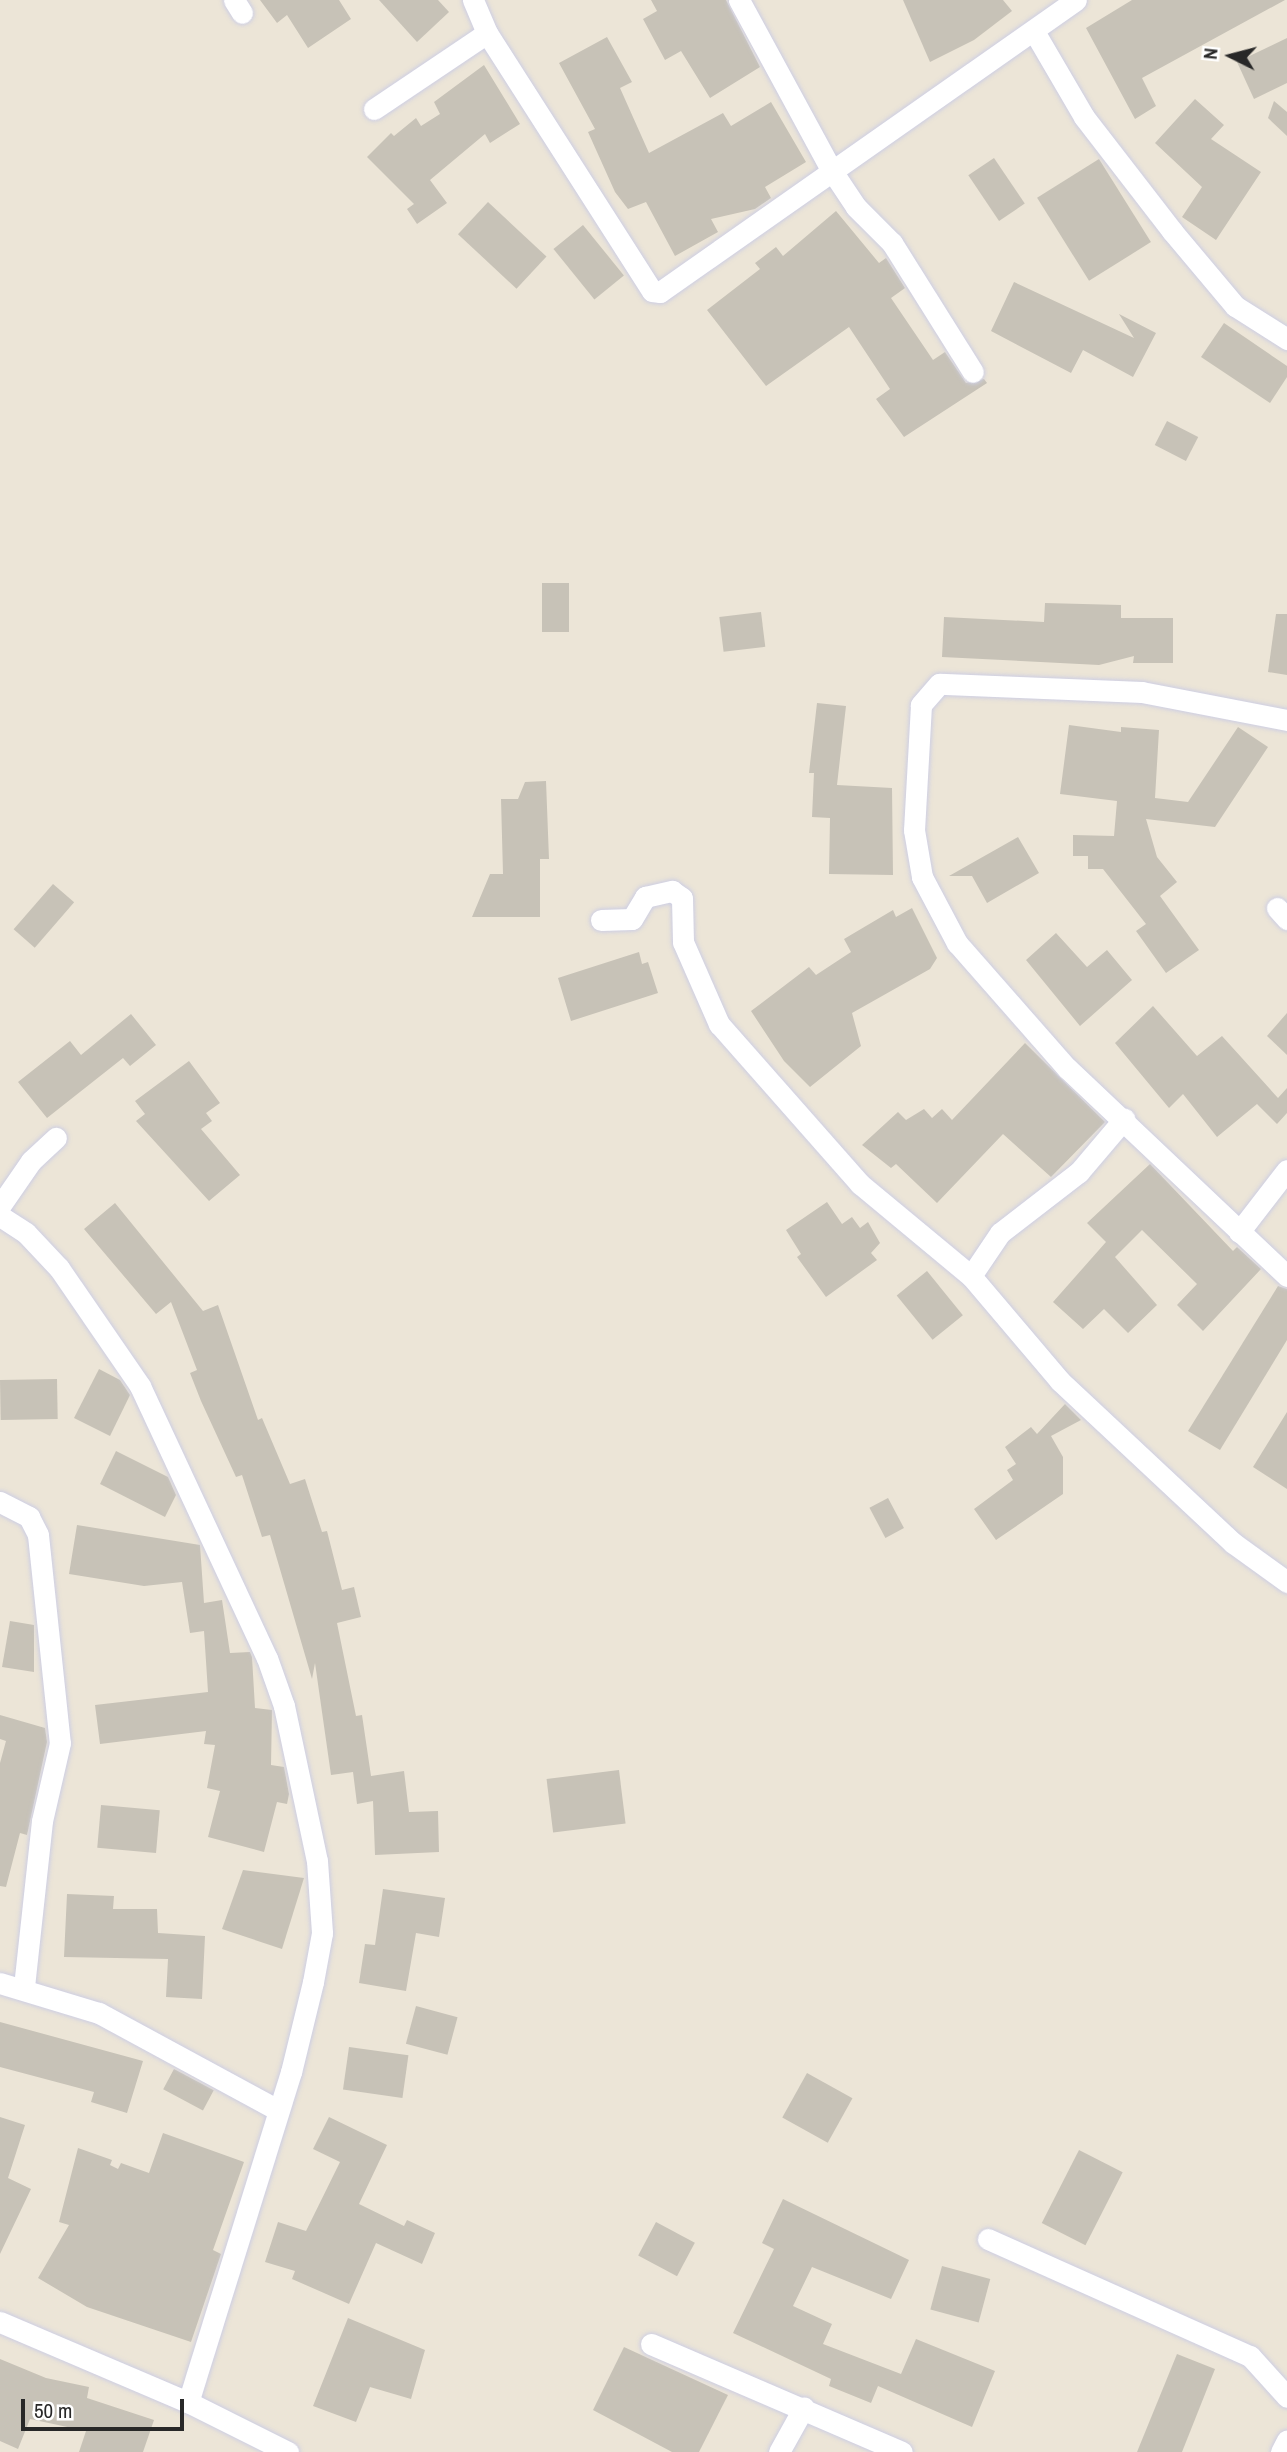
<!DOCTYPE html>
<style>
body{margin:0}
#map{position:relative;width:1287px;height:2452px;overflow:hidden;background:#ece5d7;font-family:"Archivo Narrow",sans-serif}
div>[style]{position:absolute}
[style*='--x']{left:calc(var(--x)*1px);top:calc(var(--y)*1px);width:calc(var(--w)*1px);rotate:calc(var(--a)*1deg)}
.building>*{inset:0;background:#c7c2b7;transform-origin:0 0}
.roads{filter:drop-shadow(0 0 2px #cdcee3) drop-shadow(0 0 2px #cdcee3)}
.minor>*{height:21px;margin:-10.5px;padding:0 10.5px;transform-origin:10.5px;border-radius:10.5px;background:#fff}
span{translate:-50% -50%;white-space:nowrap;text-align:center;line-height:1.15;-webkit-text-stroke:6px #fff;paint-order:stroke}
.north{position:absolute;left:1196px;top:21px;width:70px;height:70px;-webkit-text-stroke:5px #fff;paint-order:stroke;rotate:276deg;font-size:19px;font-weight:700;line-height:28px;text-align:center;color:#282828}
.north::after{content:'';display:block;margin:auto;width:24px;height:32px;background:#282828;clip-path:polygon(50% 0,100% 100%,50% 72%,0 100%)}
.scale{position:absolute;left:21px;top:2399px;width:163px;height:32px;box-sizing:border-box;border:4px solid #282828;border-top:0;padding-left:9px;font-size:21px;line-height:24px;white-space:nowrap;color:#282828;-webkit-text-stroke:5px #fff;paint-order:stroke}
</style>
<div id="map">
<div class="building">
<div style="clip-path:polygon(260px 0,339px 0,351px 19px,308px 48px,287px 15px,277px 23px)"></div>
<div style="clip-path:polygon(379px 0,438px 0,449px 12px,417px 42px)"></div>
<div style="clip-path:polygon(651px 0,726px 0,760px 67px,710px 98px,681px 51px,665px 60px,643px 19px,657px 11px)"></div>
<div style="clip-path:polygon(903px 0,1003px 0,1012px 11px,974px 40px,930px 62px)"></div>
<div style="clip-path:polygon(1132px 0,1285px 0,1142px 78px,1156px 106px,1135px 119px,1086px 28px)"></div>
<div style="clip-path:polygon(607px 37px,632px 82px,620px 88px,649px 153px,723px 113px,731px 126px,771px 102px,806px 162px,765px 187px,771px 198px,755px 209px,711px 219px,718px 232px,675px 256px,646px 202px,628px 209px,615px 192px,588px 132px,595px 129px,559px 63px)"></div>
<div style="clip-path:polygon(1287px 38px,1287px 83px,1254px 99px,1237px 62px)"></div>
<div style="clip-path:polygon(484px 65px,520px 124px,490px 143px,485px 134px,430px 180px,447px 203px,417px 224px,407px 209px,414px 204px,367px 157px,391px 133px,394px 136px,416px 118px,421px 126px,440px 114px,434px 102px)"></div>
<div style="clip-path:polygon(1195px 99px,1224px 125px,1211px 139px,1261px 172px,1216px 240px,1182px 217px,1202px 187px,1155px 143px)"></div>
<div style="clip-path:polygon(1274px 101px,1287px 112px,1287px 136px,1268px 118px)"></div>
<div style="left:994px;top:158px;width:55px;height:31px;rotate:56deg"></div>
<div style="left:1099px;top:159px;width:98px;height:73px;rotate:58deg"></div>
<div style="left:488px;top:202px;width:80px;height:44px;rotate:43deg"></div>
<div style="clip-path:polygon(836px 211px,879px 263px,886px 258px,905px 288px,891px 298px,933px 360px,945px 352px,966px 383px,984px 379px,987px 383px,904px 437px,876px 399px,890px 389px,849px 327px,766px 386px,707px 310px,760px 269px,755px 263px,776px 247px,783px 256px)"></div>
<div style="left:583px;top:225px;width:65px;height:38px;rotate:51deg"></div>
<div style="clip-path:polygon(1014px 282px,1134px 338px,1119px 314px,1156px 333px,1133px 377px,1083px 350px,1071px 373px,991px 331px)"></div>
<div style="clip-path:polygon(1224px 323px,1287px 366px,1287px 377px,1270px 403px,1201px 357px)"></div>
<div style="left:1167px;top:421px;width:35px;height:27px;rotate:27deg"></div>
<div style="left:542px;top:583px;width:27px;height:49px"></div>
<div style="clip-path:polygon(1045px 603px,1121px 605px,1121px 618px,1173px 618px,1173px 663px,1133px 663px,1134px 656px,1099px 665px,942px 657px,944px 617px,1044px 622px)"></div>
<div style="left:761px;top:612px;width:35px;height:42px;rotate:83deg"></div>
<div style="clip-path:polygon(1276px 614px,1287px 614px,1287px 675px,1268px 672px)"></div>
<div style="clip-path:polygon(817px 703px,846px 706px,837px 785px,892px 788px,893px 875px,829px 874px,830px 818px,812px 817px,814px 773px,809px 773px)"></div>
<div style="clip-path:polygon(1069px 725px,1121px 732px,1121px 727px,1159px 730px,1155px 798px,1188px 802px,1238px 727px,1268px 747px,1215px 827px,1146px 819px,1157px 857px,1177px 882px,1160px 896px,1199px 950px,1166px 973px,1136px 931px,1146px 924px,1103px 869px,1088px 869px,1088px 856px,1073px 856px,1073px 835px,1114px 836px,1117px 801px,1060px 794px)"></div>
<div style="clip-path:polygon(546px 781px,549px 859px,540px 859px,540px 917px,472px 917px,490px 874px,503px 874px,501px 799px,518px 799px,525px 782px)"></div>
<div style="clip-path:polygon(1018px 837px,1039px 873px,987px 903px,972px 876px,949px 876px)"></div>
<div style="left:53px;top:884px;width:28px;height:60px;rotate:41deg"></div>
<div style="clip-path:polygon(912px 908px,937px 958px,930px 969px,852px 1013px,861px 1046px,810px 1087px,784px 1061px,751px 1011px,809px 967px,816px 975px,851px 952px,844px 939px,893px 910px,896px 917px)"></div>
<div style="clip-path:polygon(1056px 933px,1087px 967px,1107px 950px,1132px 980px,1080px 1026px,1026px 960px)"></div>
<div style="clip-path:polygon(639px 952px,642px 964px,648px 962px,658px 993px,571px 1021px,558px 978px)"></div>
<div style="clip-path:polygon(1153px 1006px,1197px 1056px,1222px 1036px,1278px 1098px,1287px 1088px,1287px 1113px,1277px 1124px,1257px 1104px,1217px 1137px,1183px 1094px,1169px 1108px,1115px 1043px)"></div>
<div style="clip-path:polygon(1287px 1013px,1287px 1055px,1267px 1036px)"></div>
<div style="clip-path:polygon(131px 1014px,156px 1045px,130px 1066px,123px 1058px,47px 1118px,18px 1082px,70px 1041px,81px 1055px)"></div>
<div style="clip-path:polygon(1025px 1043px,1105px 1122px,1051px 1177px,1003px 1134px,937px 1203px,896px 1164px,891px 1168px,862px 1145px,898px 1112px,906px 1120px,924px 1109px,932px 1118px,942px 1109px,952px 1120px)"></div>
<div style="clip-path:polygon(189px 1061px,220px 1103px,206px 1113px,212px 1121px,201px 1129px,240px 1175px,209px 1201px,136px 1121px,145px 1114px,135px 1101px)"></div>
<div style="clip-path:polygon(1150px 1164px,1233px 1251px,1237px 1247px,1261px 1269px,1203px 1331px,1177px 1305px,1197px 1284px,1142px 1230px,1115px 1257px,1157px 1305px,1128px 1333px,1104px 1309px,1083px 1329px,1053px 1302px,1106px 1242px,1087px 1223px)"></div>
<div style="clip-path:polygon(827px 1202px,842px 1224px,852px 1217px,860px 1228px,868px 1222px,880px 1243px,871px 1253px,877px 1260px,826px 1297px,797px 1257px,801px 1254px,786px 1230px)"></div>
<div style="clip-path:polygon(115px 1203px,203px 1311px,218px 1305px,258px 1420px,262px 1418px,290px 1484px,305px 1479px,322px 1532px,327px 1531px,342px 1590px,354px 1587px,361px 1617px,337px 1623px,356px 1716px,362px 1715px,371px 1776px,404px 1771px,409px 1812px,438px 1811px,439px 1852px,375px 1855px,373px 1801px,357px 1804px,353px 1772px,331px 1775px,315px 1663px,312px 1679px,270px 1535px,262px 1537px,242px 1475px,236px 1477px,201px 1401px,190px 1373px,197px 1370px,171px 1302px,156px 1314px,84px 1229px)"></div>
<div style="left:927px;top:1271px;width:57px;height:39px;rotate:51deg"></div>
<div style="clip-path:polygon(1278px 1286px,1287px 1289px,1287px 1340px,1220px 1450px,1188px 1431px)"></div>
<div style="clip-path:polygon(99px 1369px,120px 1380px,130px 1395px,110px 1436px,74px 1418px)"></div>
<div style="left:57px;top:1379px;width:40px;height:57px;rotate:89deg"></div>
<div style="clip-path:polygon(1065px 1404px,1081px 1420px,1051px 1436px,1063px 1457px,1063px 1494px,996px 1540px,974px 1509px,1013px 1480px,1007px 1470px,1016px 1464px,1005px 1447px,1031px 1427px,1037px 1434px)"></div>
<div style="clip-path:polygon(1287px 1412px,1287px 1489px,1253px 1467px)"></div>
<div style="clip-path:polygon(116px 1451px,168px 1477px,176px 1495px,165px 1517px,100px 1484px)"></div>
<div style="left:888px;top:1498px;width:34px;height:21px;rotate:62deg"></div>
<div style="clip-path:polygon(77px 1525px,200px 1545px,204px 1603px,222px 1600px,230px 1653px,250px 1652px,252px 1657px,255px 1708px,272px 1710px,271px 1765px,284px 1767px,289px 1794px,287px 1804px,277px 1802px,264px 1852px,208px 1837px,220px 1791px,207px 1788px,215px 1745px,204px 1744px,206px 1731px,100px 1744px,95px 1705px,208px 1692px,204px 1631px,190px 1633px,182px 1582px,144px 1586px,69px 1574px)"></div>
<div style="clip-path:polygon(10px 1621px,34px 1625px,34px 1672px,2px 1667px)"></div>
<div style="clip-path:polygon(0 1715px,45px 1728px,47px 1742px,27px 1835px,20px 1833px,6px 1887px,0 1886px,0 1763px,6px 1741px,0 1739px)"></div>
<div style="left:619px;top:1770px;width:54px;height:73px;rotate:83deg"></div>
<div style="left:101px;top:1805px;width:59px;height:43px;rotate:5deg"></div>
<div style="clip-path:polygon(243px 1870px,304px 1878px,282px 1949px,222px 1929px)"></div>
<div style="clip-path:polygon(383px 1889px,445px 1898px,439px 1937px,416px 1933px,406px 1991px,359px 1983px,365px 1944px,375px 1945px)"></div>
<div style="clip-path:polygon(67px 1894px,114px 1896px,113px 1909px,157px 1909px,158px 1933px,205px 1936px,202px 1999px,166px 1997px,168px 1959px,64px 1957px)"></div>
<div style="left:416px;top:2006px;width:43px;height:39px;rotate:15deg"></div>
<div style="clip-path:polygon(0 2022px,143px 2061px,127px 2113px,91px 2102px,94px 2092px,0 2067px)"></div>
<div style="left:349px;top:2047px;width:60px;height:43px;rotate:8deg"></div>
<div style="left:174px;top:2069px;width:45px;height:23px;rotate:28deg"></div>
<div style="left:807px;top:2073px;width:52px;height:51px;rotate:29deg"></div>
<div style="clip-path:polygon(0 2117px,25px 2125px,8px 2178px,31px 2189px,0 2254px)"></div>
<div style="clip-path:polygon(329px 2117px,387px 2145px,359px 2204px,404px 2226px,407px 2220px,435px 2233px,422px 2264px,376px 2243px,349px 2304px,292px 2279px,295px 2271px,265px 2262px,278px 2222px,306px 2231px,340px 2162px,313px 2149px)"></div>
<div style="clip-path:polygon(163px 2133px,244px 2162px,213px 2250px,221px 2254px,191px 2342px,87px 2307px,38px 2278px,69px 2225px,59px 2222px,78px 2148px,112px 2160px,110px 2165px,118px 2169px,121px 2163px,149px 2173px)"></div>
<div style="left:1079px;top:2150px;width:49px;height:82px;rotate:27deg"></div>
<div style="clip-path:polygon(783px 2199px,909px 2260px,891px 2299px,812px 2267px,793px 2306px,832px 2324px,823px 2344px,901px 2374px,916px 2339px,995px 2371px,972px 2427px,878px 2386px,871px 2403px,829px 2386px,831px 2379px,733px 2333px,774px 2249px,762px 2243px)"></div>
<div style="left:656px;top:2222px;width:44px;height:38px;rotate:28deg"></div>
<div style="left:942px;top:2266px;width:50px;height:45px;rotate:15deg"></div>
<div style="clip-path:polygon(348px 2318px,425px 2350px,411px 2399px,370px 2387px,356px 2422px,313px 2406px)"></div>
<div style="clip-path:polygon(624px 2347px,728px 2395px,699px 2452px,672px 2452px,593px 2410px)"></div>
<div style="clip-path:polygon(1177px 2354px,1215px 2369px,1182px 2452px,1137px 2452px)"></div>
<div style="clip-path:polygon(0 2359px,46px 2378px,89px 2387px,87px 2398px,154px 2420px,143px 2452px,79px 2452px,86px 2431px,30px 2419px,18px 2449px,0 2441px)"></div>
</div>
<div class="roads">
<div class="minor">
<div style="--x:234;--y:0;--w:15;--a:58"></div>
<div style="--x:473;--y:0;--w:36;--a:67"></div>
<div style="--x:487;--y:33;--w:306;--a:57.4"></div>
<div style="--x:652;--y:291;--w:8;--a:7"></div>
<div style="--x:660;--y:292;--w:508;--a:-35.07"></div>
<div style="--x:739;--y:0;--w:195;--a:61.5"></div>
<div style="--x:832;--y:171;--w:43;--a:56.3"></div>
<div style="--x:856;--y:207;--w:51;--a:45"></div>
<div style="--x:892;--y:243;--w:152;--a:57.9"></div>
<div style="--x:1035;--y:33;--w:97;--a:59.7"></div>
<div style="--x:1084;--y:117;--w:144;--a:52.3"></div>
<div style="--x:1172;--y:231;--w:98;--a:50"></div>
<div style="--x:1235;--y:306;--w:62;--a:32.4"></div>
<div style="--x:374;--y:109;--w:136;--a:-33.9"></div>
<div style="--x:1287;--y:720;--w:148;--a:-169.1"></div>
<div style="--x:1142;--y:692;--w:203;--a:-177.7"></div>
<div style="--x:939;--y:684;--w:28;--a:131"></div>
<div style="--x:921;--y:705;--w:125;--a:93.2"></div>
<div style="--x:914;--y:830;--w:48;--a:80.3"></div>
<div style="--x:922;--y:877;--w:75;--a:62.1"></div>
<div style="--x:957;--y:943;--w:167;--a:48.7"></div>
<div style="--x:1067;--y:1068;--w:303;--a:43.4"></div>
<div style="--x:1277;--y:908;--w:15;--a:48"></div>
<div style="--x:601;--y:920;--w:31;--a:-2"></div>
<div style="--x:632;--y:919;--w:26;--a:-59"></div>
<div style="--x:645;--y:897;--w:28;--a:-13"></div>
<div style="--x:672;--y:891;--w:12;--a:35"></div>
<div style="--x:682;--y:898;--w:44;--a:88.7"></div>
<div style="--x:683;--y:942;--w:90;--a:66.3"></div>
<div style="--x:719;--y:1024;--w:213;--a:48.6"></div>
<div style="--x:860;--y:1184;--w:144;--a:39.7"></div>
<div style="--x:971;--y:1276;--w:138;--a:49.7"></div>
<div style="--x:1060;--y:1381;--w:237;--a:43.1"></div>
<div style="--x:1233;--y:1543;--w:67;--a:35.8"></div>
<div style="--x:0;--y:1206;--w:55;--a:-55.4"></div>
<div style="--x:31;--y:1161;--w:34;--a:-43"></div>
<div style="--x:0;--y:1216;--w:31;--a:33"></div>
<div style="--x:26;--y:1233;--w:48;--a:46.7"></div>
<div style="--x:59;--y:1268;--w:143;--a:55.5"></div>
<div style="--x:140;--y:1386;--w:300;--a:65"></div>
<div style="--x:267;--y:1658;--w:51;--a:70.5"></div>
<div style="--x:284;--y:1706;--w:158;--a:78"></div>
<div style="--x:317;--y:1861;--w:72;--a:86"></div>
<div style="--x:322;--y:1933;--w:50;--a:100.4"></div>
<div style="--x:313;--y:1982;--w:93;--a:103.7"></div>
<div style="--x:291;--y:2072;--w:346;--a:107.3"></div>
<div style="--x:1239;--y:1232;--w:78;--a:-52.3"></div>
<div style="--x:971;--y:1276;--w:52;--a:-56"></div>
<div style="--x:1000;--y:1233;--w:100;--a:-37.7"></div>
<div style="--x:1079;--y:1172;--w:70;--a:-49.7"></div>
<div style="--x:0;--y:1502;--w:33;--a:27"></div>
<div style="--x:29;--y:1517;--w:20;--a:63"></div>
<div style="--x:38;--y:1535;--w:209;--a:84"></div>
<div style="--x:60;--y:1743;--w:80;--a:103"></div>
<div style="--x:42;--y:1821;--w:168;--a:96.2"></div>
<div style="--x:0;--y:1983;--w:103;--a:16.9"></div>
<div style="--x:99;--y:2013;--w:204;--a:28.5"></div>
<div style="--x:988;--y:2239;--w:287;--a:24.1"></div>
<div style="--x:1250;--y:2356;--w:55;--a:47.9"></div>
<div style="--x:0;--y:2322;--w:204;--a:23.1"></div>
<div style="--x:188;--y:2402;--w:112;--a:26.6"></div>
<div style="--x:651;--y:2344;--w:273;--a:23.3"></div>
<div style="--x:779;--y:2452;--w:51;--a:-60.9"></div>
<div style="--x:1281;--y:2452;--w:13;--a:-63"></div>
</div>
</div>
<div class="north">N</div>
<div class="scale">50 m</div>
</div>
